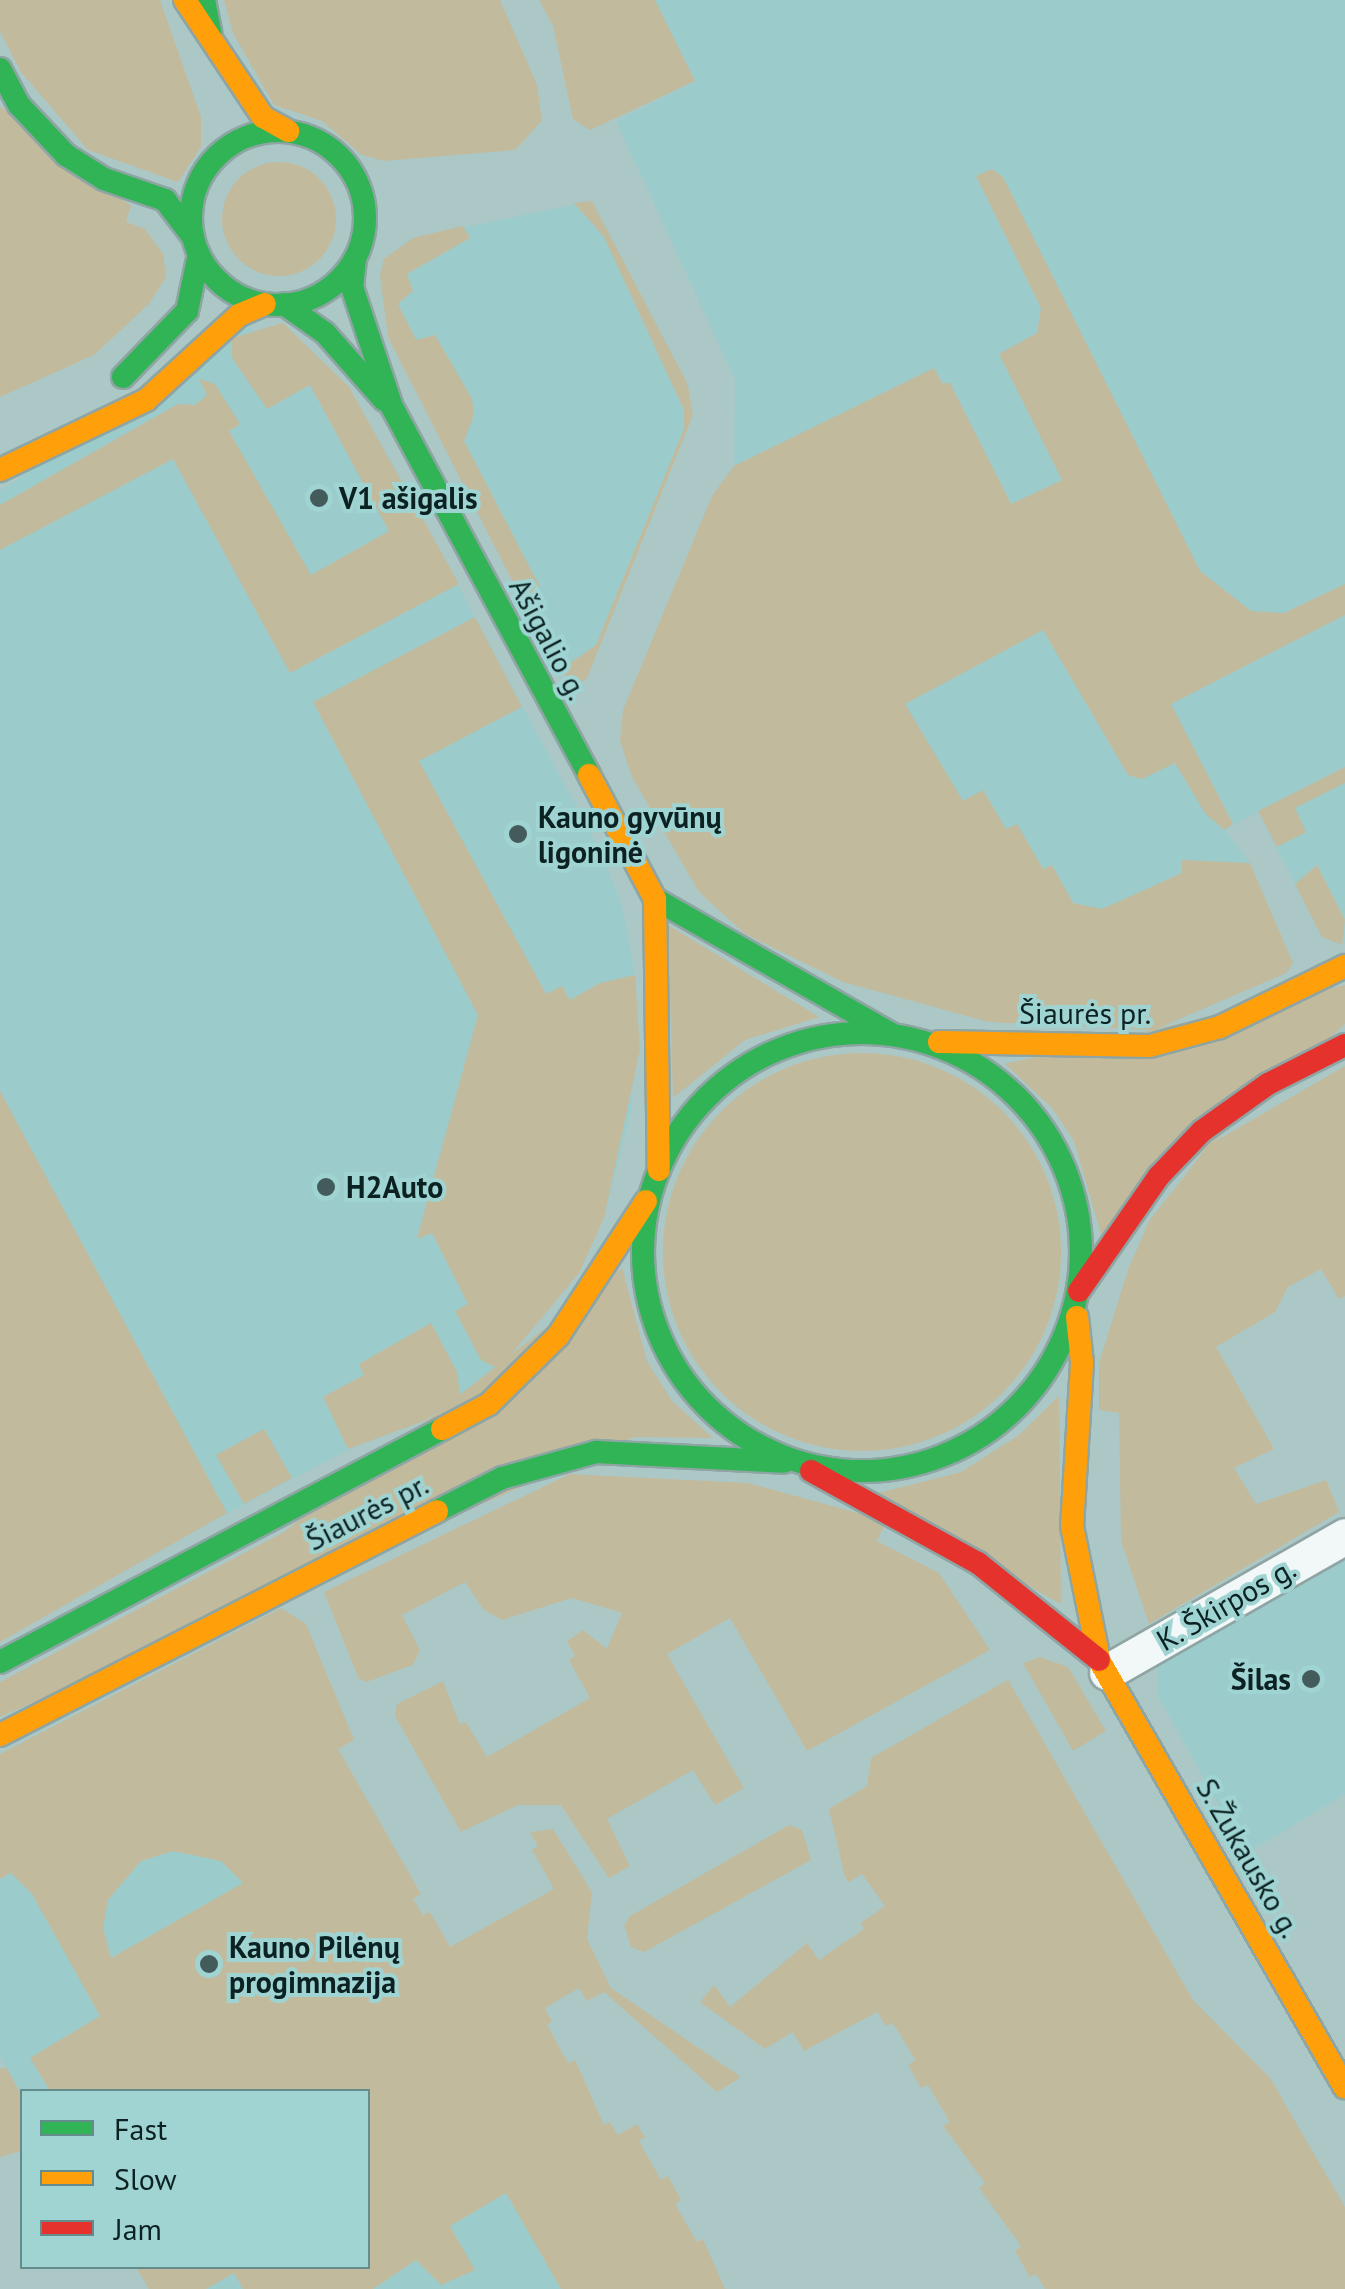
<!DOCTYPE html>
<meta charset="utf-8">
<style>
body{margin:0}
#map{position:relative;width:1345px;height:2289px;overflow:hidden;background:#abc8c7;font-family:"PT Sans",sans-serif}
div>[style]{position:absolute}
.built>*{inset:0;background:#9ccbcb}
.green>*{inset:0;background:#c2ba9d}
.round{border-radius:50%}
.roads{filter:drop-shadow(2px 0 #8ea5a4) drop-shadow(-2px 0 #8ea5a4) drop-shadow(0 2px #8ea5a4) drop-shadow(0 -2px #8ea5a4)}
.street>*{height:35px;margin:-17.5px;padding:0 17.5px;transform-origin:17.5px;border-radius:17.5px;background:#f2f7f7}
.fast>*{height:22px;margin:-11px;padding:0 11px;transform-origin:11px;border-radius:11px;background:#30b455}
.fast>.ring{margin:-11px;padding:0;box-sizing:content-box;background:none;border:22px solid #30b455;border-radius:50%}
.slow>*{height:22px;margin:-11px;padding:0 11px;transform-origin:11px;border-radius:11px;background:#ff9f0a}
.jam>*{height:22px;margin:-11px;padding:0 11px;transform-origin:11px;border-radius:11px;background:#e5322d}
.dots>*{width:28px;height:28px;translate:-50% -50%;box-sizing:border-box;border:5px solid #9fd4d3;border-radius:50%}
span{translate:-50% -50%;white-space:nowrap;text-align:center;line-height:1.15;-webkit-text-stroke:8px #9fd4d3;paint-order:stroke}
.poi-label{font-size:30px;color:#0c2121;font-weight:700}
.left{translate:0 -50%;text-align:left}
.right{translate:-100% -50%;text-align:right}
.street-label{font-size:30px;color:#0c2121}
.legend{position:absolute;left:20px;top:2089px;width:350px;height:180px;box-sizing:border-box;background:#9fd4d3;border:2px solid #648c8c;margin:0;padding:12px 18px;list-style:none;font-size:30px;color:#0c2121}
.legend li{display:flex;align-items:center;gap:20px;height:50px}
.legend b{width:50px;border:2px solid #648c8c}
</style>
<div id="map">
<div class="built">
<div style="clip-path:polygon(655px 0,1345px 0,1345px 943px,1322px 937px,1258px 812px,1225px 830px,1250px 863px,1293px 963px,1154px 1030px,868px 693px,1012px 505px,950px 384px,943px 384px,934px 369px,734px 466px,735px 380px,616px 121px,695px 81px)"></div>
<div style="clip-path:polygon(592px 201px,688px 385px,693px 415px,587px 678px,575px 687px,525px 606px,381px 295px,380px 276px,384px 259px,413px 238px)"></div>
<div style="clip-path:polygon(248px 326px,387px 452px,601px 853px,622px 905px,635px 975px,631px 1111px,604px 1218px,499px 1369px,424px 1421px,355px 1446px,204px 1526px,0 1249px,0 491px)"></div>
<div style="clip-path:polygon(1345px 1549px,1345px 1794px,1246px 1854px,1158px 1696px,1157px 1663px)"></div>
<div style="clip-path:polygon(263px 1697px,594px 2289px,149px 2289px,136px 2267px,368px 2266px,368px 2092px,22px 2096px,0 2057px,0 1835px)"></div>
</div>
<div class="green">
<div style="clip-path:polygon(0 0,160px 0,201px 117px,201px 147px,178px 182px,88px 150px,21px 72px,0 32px)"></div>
<div style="clip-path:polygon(224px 0,500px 0,537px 85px,542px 121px,515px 150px,384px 161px,362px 155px,322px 121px,274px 105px,233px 33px)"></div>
<div style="clip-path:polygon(539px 0,655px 0,695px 81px,590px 130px,573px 119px,553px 26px)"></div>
<div style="clip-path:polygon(0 106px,131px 206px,126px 222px,145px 229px,163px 254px,166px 277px,149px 304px,94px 355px,0 397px)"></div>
<div class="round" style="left:222px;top:162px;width:114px;height:114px"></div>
<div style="clip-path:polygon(992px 169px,1003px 177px,1200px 571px,1251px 611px,1284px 613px,1345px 584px,1345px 615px,1171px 704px,1233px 824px,1224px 830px,1205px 813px,1175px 763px,1142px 779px,1128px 775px,1043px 630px,905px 704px,963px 801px,983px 790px,1006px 829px,1017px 824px,1043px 869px,1052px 865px,1073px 903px,1102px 909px,1182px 873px,1182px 860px,1250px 863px,1293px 963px,1286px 973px,1154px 1030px,989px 1022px,843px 982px,745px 934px,699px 892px,631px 775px,620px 740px,623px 710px,712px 496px,734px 466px,934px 368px,942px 383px,950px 383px,1011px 504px,1062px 480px,999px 354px,1037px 333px,1041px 308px,976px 176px)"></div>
<div style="clip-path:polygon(592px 201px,688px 385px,693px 415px,587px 678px,575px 687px,560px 670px,596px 645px,684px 429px,684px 410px,604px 237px,574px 203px)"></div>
<div style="clip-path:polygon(463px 226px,470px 238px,407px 274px,413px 291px,398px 304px,416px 340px,435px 335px,472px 399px,474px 415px,464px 441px,540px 587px,525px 606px,388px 337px,380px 276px,384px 259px,413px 238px)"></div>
<div style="clip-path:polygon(283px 323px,349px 387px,459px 584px,290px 673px,173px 459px,0 550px,0 505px,178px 404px,195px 405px,207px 395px,199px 379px,215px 384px,240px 424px,229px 431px,311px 575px,389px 531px,310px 385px,267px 409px,232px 358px,232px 338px)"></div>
<div style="clip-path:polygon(475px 617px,522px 707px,419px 761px,546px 994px,562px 986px,570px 1000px,600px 983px,635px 975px,640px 1050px,604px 1218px,579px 1273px,499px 1369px,481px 1360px,455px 1311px,468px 1304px,432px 1233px,417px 1239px,478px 1015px,313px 702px)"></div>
<div style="clip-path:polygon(1345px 767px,1345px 783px,1295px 808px,1306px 832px,1277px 847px,1258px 811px)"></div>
<div style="clip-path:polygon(1317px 865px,1345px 920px,1342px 945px,1322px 937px,1295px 884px)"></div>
<div style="clip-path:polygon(668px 925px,819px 1017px,745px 1040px,673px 1098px)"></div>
<div style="clip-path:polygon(1345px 985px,1345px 1024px,1103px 1241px,1074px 1141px,1052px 1108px,1005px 1064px)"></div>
<div class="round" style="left:663px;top:1053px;width:398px;height:398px"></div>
<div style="clip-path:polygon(1345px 1066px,1345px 1296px,1339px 1299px,1321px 1269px,1288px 1287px,1275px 1312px,1216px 1347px,1274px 1449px,1234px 1468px,1256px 1504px,1326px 1480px,1339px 1512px,1149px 1624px,1121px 1541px,1119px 1413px,1099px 1410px,1099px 1363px,1128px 1270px,1149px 1221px,1209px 1145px)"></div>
<div style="clip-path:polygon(0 1091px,227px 1513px,0 1642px)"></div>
<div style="clip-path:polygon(622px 1268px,647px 1361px,672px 1401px,713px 1438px,634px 1437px,0 1717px,0 1682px,284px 1532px)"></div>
<div style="clip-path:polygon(431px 1323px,457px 1372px,460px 1396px,424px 1421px,348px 1449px,323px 1397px,364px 1375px,359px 1364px)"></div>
<div style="clip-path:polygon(1059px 1396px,1061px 1604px,867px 1496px,961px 1472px,1019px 1435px)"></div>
<div style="clip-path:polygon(264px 1429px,292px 1478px,244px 1504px,216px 1455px)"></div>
<div style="clip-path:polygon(570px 1474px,748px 1483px,861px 1514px,884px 1526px,877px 1541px,939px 1573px,990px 1650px,807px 1751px,730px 1618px,667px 1654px,744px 1788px,715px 1805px,693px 1770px,607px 1819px,630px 1866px,609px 1878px,561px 1805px,518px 1805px,461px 1832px,395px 1716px,397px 1704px,443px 1681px,460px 1724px,466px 1722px,487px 1757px,590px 1698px,569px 1660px,575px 1656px,567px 1641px,583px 1630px,607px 1649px,622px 1613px,572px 1598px,502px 1620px,484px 1610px,465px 1582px,402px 1615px,420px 1650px,413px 1665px,366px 1682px,359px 1679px,324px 1592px)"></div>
<div style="clip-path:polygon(evenodd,281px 1608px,306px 1624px,354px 1740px,338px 1749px,421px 1894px,413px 1899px,423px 1915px,430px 1912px,450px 1947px,554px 1889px,532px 1850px,538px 1846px,530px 1832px,553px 1829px,592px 1892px,587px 1939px,611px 1988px,741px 2077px,717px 2092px,604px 1992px,587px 2001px,579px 1988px,545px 2008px,552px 2022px,547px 2025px,568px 2063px,575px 2060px,604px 2125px,610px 2122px,618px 2135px,637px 2124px,645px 2137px,639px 2141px,661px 2180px,668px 2176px,681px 2200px,675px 2204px,697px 2242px,703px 2239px,725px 2289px,561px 2289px,506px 2193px,450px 2226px,475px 2270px,441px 2285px,416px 2260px,373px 2289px,243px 2289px,234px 2273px,206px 2289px,149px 2289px,136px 2267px,368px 2266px,368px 2092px,50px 2091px,30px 2058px,100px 2016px,32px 1894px,11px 1873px,0 1879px,0 1754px,281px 1608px,173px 1851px,221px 1861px,243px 1883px,111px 1958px,103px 1928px,108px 1900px,141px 1861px,173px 1851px)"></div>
<div style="clip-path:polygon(1040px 1657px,1068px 1667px,1106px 1731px,1073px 1751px,1023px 1663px)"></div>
<div style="clip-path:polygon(1008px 1680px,1193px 2000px,1270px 2078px,1345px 2207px,1345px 2289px,1045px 2289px,1036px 2274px,1030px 2277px,1015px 2251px,1021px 2246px,979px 2188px,985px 2183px,943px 2126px,950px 2122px,928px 2085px,921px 2088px,908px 2065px,915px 2060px,893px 2023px,886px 2026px,877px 2012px,804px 2051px,793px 2032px,765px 2049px,700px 2002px,714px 1985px,730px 2007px,807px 1943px,819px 1960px,864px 1929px,861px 1923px,885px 1906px,862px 1874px,849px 1882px,845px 1877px,829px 1809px,867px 1786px,871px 1758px)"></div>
<div style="clip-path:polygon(789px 1825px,802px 1830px,811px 1860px,644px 1952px,631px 1947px,624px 1925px,630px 1916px)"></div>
<div style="clip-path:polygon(6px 2067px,22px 2096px,22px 2151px,0 2157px,0 2069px)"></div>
</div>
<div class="roads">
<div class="street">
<div style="left:1107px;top:1672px;width:274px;rotate:-29.7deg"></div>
</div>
<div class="fast">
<div style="left:204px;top:0;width:33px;rotate:79deg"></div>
<div style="left:0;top:69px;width:41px;rotate:62.2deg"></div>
<div style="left:19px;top:105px;width:69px;rotate:46.8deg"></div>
<div style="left:66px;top:155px;width:45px;rotate:32.3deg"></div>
<div style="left:104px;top:179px;width:65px;rotate:19deg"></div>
<div style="left:165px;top:200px;width:46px;rotate:52.9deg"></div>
<div class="ring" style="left:191px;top:131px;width:152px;height:152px"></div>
<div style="left:355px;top:259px;width:28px;rotate:96deg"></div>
<div style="left:352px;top:287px;width:126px;rotate:71.6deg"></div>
<div style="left:392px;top:407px;width:417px;rotate:61.8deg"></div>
<div style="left:284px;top:304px;width:50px;rotate:35.3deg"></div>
<div style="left:325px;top:333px;width:89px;rotate:48.6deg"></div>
<div style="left:123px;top:377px;width:92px;rotate:-45.9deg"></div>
<div style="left:187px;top:311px;width:58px;rotate:-78.1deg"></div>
<div style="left:655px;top:899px;width:271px;rotate:29.7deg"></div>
<div class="ring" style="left:643px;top:1033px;width:416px;height:416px"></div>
<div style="left:437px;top:1511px;width:73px;rotate:-26.9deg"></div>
<div style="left:502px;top:1478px;width:98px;rotate:-15.5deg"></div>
<div style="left:596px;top:1452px;width:188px;rotate:3deg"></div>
<div style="left:0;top:1662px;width:500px;rotate:-27.8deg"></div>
</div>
<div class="slow">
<div style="left:185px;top:0;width:141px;rotate:56.3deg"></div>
<div style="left:263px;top:117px;width:29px;rotate:29deg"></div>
<div style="left:0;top:470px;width:162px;rotate:-25.6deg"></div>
<div style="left:146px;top:400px;width:126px;rotate:-42.4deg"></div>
<div style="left:239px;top:315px;width:28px;rotate:-23deg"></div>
<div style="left:589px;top:775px;width:140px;rotate:62deg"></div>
<div style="left:655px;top:899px;width:271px;rotate:89.2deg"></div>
<div style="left:939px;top:1042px;width:211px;rotate:1.1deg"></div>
<div style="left:1150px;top:1046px;width:73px;rotate:-15.2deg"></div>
<div style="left:1220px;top:1027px;width:139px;rotate:-26deg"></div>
<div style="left:1077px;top:1317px;width:46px;rotate:83.8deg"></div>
<div style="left:1082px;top:1363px;width:163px;rotate:93.5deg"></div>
<div style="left:1072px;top:1526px;width:137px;rotate:78.6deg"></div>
<div style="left:1099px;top:1660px;width:493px;rotate:60.1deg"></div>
<div style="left:442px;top:1429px;width:53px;rotate:-28deg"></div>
<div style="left:489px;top:1404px;width:97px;rotate:-44.6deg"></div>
<div style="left:558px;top:1336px;width:161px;rotate:-56.9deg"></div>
<div style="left:0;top:1735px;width:491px;rotate:-27.1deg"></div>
</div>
<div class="jam">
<div style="left:1079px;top:1291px;width:140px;rotate:-55.2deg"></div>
<div style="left:1159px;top:1176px;width:62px;rotate:-46.3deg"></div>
<div style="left:1202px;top:1131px;width:81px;rotate:-35.5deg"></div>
<div style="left:1268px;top:1084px;width:86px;rotate:-26.9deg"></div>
<div style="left:811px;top:1471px;width:191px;rotate:28.9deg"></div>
<div style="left:978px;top:1563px;width:155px;rotate:38.7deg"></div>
</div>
</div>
<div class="dots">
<div style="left:319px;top:498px;background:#445b5b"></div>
<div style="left:518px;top:834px;background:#445b5b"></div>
<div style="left:326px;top:1187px;background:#445b5b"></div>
<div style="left:1311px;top:1679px;background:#445b5b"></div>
<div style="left:209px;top:1964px;background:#445b5b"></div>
</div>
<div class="poi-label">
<span class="left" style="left:339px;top:498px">V1 ašigalis</span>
<span class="left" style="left:538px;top:834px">Kauno gyvūnų<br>ligoninė</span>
<span class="left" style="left:346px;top:1187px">H2Auto</span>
<span class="right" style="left:1291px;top:1679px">Šilas</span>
<span class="left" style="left:229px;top:1964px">Kauno Pilėnų<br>progimnazija</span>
</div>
<div class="street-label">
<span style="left:549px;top:639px;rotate:62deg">Ašigalio g.</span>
<span style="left:1085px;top:1013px">Šiaurės pr.</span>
<span style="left:367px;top:1512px;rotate:-27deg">Šiaurės pr.</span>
<span style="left:1226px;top:1604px;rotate:-30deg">K. Škirpos g.</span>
<span style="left:1249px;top:1858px;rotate:60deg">S. Žukausko g.</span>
</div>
<ul class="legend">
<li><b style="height:12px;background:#30b455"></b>Fast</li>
<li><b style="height:12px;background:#ff9f0a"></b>Slow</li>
<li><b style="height:12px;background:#e5322d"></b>Jam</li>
</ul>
</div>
